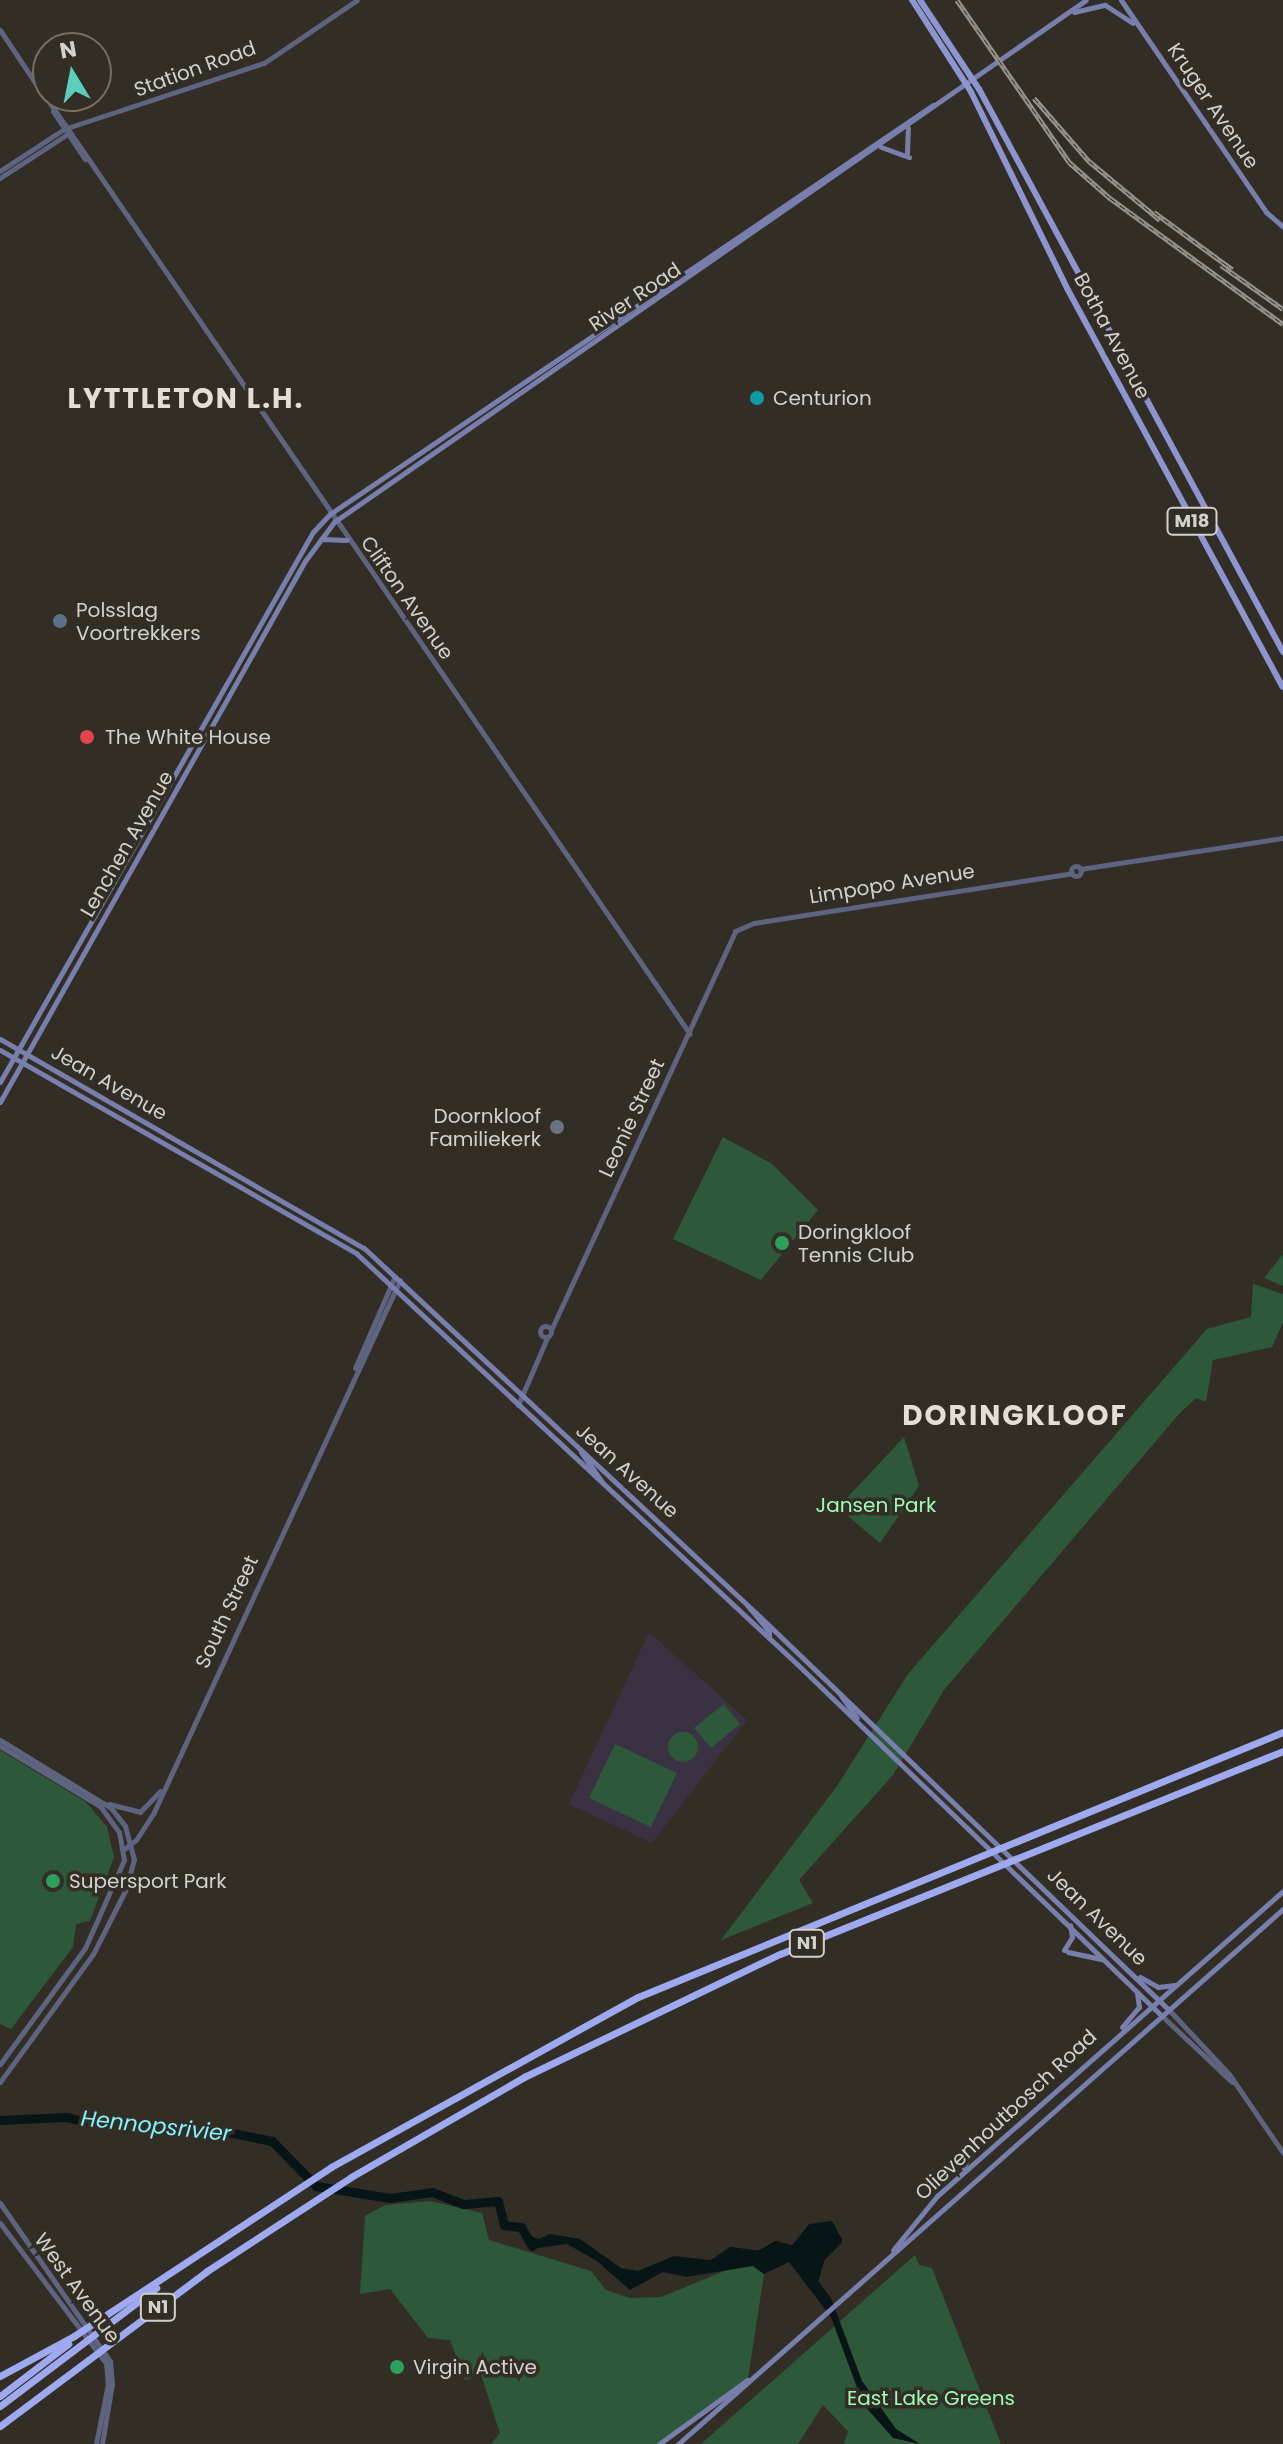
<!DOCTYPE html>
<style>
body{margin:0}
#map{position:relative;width:1283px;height:2444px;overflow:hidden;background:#322e26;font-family:Poppins,sans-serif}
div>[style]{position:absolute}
.education>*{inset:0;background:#3a3242}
.green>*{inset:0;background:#2d593a}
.round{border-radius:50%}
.water>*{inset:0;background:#071516}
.river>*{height:9px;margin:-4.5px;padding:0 4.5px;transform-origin:4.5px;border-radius:4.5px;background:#071516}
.tertiary>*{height:5px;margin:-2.5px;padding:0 2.5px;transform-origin:2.5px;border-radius:2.5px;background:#5e637f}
.tertiary>.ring{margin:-2.5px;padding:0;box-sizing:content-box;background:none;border:5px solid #5e637f;border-radius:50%}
.secondary>*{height:5px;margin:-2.5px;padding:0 2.5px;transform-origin:2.5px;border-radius:2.5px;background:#797fad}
.primary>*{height:6px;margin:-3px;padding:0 3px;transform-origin:3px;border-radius:3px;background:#8d95d0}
.motorway>*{height:7px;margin:-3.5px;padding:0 3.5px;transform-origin:3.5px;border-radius:3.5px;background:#9fa9f0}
.rail>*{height:5px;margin-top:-2.5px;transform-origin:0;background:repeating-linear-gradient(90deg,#322e26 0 6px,#96938d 0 12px);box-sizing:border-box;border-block:2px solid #96938d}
.dots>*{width:22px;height:22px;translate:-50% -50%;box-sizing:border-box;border:4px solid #322e26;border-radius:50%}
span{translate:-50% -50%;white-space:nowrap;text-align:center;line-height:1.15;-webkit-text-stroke:7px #322e26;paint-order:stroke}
.shield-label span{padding:2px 6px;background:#322e26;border:2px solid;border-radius:6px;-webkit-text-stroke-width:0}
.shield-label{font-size:18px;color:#d4d1cc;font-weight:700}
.street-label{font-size:20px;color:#d4d1cc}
.poi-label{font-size:20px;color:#d4d1cc}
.left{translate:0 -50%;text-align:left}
.right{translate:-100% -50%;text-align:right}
.park-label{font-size:20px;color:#9dfcb6}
.water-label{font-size:22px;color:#81f4fe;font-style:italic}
.district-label{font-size:28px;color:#e4ded5;font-weight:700;letter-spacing:2px}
.north{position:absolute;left:32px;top:32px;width:80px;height:80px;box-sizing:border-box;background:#322e26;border:2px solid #736f68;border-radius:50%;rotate:350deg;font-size:22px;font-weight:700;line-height:32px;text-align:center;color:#d4d1cc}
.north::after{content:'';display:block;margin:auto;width:28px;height:36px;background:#5bcebc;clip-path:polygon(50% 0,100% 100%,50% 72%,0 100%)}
</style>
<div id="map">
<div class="education">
<div style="clip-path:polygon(649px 1632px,747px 1720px,652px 1843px,569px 1804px)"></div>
</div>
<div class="green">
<div style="clip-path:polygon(723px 1137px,772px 1164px,818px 1210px,761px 1280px,673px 1239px)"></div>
<div style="clip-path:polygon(1283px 1254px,1283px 1286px,1264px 1278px)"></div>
<div style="clip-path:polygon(1253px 1284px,1283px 1294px,1283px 1322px,1272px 1347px,1213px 1360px,1206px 1402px,1196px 1398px,1179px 1414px,944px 1690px,893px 1775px,799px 1880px,813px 1903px,721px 1940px,837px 1786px,908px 1674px,1207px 1329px,1251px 1317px)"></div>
<div style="clip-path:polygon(904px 1437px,919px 1486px,880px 1543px,849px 1517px,845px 1500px)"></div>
<div style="clip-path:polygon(724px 1704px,740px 1724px,711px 1748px,694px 1728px)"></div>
<div class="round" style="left:668px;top:1732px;width:30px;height:30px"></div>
<div style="clip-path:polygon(615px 1744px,677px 1773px,651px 1827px,589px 1798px)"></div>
<div style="clip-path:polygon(0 1750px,86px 1802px,107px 1827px,114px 1857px,90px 1921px,76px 1924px,73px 1947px,11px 2029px,0 2024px)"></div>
<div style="clip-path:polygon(430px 2201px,482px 2213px,489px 2240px,591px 2271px,606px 2290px,630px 2298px,661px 2297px,732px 2268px,753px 2266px,764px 2274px,748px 2379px,661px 2444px,491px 2444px,500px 2433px,481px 2375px,465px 2380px,450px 2340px,428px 2338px,390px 2289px,360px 2294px,365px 2216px,385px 2205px)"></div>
<div style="clip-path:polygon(915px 2255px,919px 2265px,932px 2268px,1001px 2444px,844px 2444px,848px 2431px,823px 2405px,798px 2444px,701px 2444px)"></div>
</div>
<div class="water">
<div style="clip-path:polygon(829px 2225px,837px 2240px,812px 2273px,831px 2298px,862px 2381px,896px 2429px,920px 2444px,893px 2438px,863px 2404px,831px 2317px,789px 2262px,764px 2274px,753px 2266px,686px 2277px,663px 2272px,630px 2290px,597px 2261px,567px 2244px,530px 2249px,524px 2241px,529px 2235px,539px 2239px,550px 2234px,580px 2239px,621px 2268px,638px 2271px,674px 2256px,710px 2260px,731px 2251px,758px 2255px,776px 2245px,793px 2250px,811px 2228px)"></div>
</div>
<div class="river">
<div style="left:0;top:2120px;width:66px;rotate:-2.6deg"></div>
<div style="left:66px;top:2117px;width:32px;rotate:13deg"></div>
<div style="left:97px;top:2124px;width:120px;rotate:2.9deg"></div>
<div style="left:217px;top:2130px;width:56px;rotate:11.3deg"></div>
<div style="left:272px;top:2141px;width:63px;rotate:45.6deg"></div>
<div style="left:316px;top:2186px;width:75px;rotate:9.2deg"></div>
<div style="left:390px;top:2198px;width:42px;rotate:-8.1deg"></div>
<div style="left:432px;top:2192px;width:34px;rotate:21deg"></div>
<div style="left:464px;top:2204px;width:34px;rotate:-5deg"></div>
<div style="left:498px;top:2201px;width:25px;rotate:76deg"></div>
<div style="left:504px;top:2225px;width:17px;rotate:7deg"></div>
<div style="left:521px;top:2227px;width:22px;rotate:60deg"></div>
<div style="left:719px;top:2259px;width:14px;rotate:-34deg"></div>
<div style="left:731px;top:2251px;width:27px;rotate:8deg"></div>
<div style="left:758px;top:2255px;width:21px;rotate:-29deg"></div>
<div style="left:776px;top:2245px;width:18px;rotate:16deg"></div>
<div style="left:793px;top:2250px;width:28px;rotate:-51deg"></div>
<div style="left:811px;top:2228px;width:18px;rotate:-9deg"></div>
<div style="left:829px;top:2225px;width:17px;rotate:62deg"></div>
<div style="left:837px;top:2240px;width:24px;rotate:135deg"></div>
<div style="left:820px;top:2257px;width:22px;rotate:106deg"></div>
</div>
<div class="tertiary">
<div style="left:0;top:30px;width:83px;rotate:56.3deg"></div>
<div style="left:45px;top:96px;width:1138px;rotate:55.49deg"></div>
<div style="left:53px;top:111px;width:58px;rotate:56.3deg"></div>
<div style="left:64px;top:129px;width:211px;rotate:-18.3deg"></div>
<div style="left:264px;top:63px;width:112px;rotate:-34.1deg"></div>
<div style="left:0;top:171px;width:77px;rotate:-33.3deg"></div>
<div style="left:0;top:178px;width:82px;rotate:-33.1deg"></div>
<div class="ring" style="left:1071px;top:866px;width:5px;height:5px"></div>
<div style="left:1080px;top:869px;width:205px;rotate:-8.7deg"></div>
<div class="ring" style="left:540.5px;top:1326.5px;width:6px;height:6px"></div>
<div style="left:551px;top:1330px;width:439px;rotate:-65.2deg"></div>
<div style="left:735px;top:931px;width:21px;rotate:-23deg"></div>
<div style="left:754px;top:923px;width:322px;rotate:-8.9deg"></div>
<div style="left:355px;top:1368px;width:100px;rotate:-66.5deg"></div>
<div style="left:518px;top:1405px;width:73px;rotate:-66.6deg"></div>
<div style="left:0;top:1740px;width:130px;rotate:31.5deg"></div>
<div style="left:111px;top:1808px;width:23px;rotate:52deg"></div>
<div style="left:125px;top:1826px;width:34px;rotate:75deg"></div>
<div style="left:134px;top:1859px;width:31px;rotate:105deg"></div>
<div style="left:126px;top:1889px;width:73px;rotate:116.9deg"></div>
<div style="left:93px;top:1954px;width:158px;rotate:126deg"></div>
<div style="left:0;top:1746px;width:117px;rotate:31deg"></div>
<div style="left:100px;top:1806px;width:32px;rotate:54deg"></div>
<div style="left:119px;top:1832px;width:28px;rotate:80deg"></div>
<div style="left:124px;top:1860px;width:96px;rotate:113.9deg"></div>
<div style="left:85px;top:1948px;width:144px;rotate:126.2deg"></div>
<div style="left:109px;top:1804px;width:32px;rotate:14deg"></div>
<div style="left:140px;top:1812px;width:29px;rotate:-46deg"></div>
<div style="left:123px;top:1850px;width:16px;rotate:-38deg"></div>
<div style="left:136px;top:1840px;width:33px;rotate:-57deg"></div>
<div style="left:154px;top:1812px;width:586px;rotate:-65.18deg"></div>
<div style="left:1169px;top:2010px;width:88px;rotate:46.8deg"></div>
<div style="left:1229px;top:2074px;width:96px;rotate:55.6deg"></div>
<div style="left:1162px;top:2016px;width:96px;rotate:43.3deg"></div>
<div style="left:0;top:2203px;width:193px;rotate:55.2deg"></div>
<div style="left:110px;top:2361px;width:23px;rotate:85deg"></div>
<div style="left:112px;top:2384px;width:61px;rotate:99.5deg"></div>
<div style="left:0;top:2223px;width:176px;rotate:52.9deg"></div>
<div style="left:106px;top:2363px;width:21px;rotate:85deg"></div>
<div style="left:108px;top:2384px;width:61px;rotate:101.3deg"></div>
</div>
<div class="secondary">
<div style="left:1121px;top:0;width:257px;rotate:55.6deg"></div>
<div style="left:1266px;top:212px;width:23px;rotate:41deg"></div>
<div style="left:1074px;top:12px;width:32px;rotate:-13deg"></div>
<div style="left:1105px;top:5px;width:33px;rotate:33deg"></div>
<div style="left:881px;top:147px;width:30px;rotate:20deg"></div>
<div style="left:907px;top:153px;width:25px;rotate:-88deg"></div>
<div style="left:321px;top:539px;width:26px;rotate:2deg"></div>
<div style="left:0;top:1039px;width:420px;rotate:29.9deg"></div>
<div style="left:364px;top:1248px;width:536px;rotate:42.96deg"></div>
<div style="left:756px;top:1613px;width:573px;rotate:43.87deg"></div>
<div style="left:0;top:1050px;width:411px;rotate:29.7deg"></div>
<div style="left:357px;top:1254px;width:601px;rotate:42.98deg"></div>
<div style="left:797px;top:1664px;width:507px;rotate:43.96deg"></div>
<div style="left:0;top:1082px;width:633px;rotate:-60.36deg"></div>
<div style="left:313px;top:532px;width:25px;rotate:-47deg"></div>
<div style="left:330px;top:514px;width:729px;rotate:-34.15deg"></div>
<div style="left:0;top:1102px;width:621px;rotate:-60.59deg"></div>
<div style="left:305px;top:561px;width:49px;rotate:-53.4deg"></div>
<div style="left:334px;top:522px;width:915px;rotate:-34.77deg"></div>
<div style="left:581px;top:1452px;width:37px;rotate:55deg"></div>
<div style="left:747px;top:1605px;width:34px;rotate:50deg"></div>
<div style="left:769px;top:1631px;width:7px;rotate:90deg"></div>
<div style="left:840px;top:1694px;width:29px;rotate:55deg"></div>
<div style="left:1064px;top:1950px;width:15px;rotate:-58deg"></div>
<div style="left:1072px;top:1937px;width:12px;rotate:-99deg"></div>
<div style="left:1068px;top:1952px;width:35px;rotate:12deg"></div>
<div style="left:1140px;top:1977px;width:21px;rotate:29deg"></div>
<div style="left:1158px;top:1987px;width:17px;rotate:-7deg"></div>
<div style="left:1122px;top:2027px;width:26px;rotate:-50deg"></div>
<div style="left:1139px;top:2007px;width:15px;rotate:-98deg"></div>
<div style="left:964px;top:2168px;width:26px;rotate:-72deg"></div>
<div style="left:893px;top:2250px;width:70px;rotate:-50.8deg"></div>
<div style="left:937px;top:2196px;width:461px;rotate:-41.4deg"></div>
<div style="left:659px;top:2444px;width:109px;rotate:-36deg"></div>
<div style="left:678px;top:2444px;width:808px;rotate:-41.49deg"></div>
</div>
<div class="primary">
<div style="left:912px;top:0;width:109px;rotate:57.3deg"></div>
<div style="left:971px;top:92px;width:220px;rotate:63.9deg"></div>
<div style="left:1068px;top:290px;width:451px;rotate:61.6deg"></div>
<div style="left:920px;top:0;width:107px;rotate:56.5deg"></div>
<div style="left:979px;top:89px;width:640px;rotate:61.63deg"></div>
</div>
<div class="motorway">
<div style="left:0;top:2376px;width:84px;rotate:-28.4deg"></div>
<div style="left:74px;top:2336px;width:308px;rotate:-33.3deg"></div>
<div style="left:331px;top:2167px;width:351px;rotate:-29deg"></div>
<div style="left:638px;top:1997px;width:697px;rotate:-22.34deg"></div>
<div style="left:0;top:2396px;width:86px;rotate:-37.4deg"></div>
<div style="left:0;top:2406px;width:196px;rotate:-37.1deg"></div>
<div style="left:0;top:2426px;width:259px;rotate:-36.8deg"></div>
<div style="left:207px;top:2271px;width:172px;rotate:-33.1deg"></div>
<div style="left:351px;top:2177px;width:200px;rotate:-30deg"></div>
<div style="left:524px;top:2077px;width:284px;rotate:-25.7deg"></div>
<div style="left:780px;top:1954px;width:542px;rotate:-21.98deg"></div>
</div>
<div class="rail">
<div style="left:957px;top:0;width:197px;rotate:55.3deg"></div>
<div style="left:1069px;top:162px;width:55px;rotate:41.3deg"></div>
<div style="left:1110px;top:198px;width:214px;rotate:36.1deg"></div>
<div style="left:1034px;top:98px;width:84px;rotate:48.9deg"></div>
<div style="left:1089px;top:161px;width:92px;rotate:39.7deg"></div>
<div style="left:1154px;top:212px;width:97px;rotate:36.2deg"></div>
<div style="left:1221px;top:265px;width:76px;rotate:35.4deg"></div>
</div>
<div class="dots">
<div style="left:757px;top:398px;background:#0f9aa8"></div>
<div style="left:60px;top:621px;background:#5c6f8a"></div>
<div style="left:87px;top:737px;background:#e0444e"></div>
<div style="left:557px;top:1127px;background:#6b7280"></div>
<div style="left:782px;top:1243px;background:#2e9e5b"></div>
<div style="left:53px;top:1881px;background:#2e9e5b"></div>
<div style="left:397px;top:2367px;background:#2e9e5b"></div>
</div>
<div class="shield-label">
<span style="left:1192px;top:521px">M18</span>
<span style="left:807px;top:1943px">N1</span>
<span style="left:158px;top:2307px">N1</span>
</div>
<div class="street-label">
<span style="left:195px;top:69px;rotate:-20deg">Station Road</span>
<span style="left:1213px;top:106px;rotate:56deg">Kruger Avenue</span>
<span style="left:635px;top:297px;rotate:-34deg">River Road</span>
<span style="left:1112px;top:336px;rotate:62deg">Botha Avenue</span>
<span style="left:407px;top:598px;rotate:55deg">Clifton Avenue</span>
<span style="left:127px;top:844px;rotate:-60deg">Lenchen Avenue</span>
<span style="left:892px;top:884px;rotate:-9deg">Limpopo Avenue</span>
<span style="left:109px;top:1083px;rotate:30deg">Jean Avenue</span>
<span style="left:632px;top:1118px;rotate:-65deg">Leonie Street</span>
<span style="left:627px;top:1471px;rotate:42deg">Jean Avenue</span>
<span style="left:227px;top:1612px;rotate:-65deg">South Street</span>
<span style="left:1097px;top:1917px;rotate:44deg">Jean Avenue</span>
<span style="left:1006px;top:2115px;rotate:-43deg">Olievenhoutbosch Road</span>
<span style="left:77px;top:2288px;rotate:54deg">West Avenue</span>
</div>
<div class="poi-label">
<span class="left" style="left:773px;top:398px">Centurion</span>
<span class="left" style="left:76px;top:622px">Polsslag<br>Voortrekkers</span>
<span class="left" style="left:105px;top:737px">The White House</span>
<span class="right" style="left:541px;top:1128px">Doornkloof<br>Familiekerk</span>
<span class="left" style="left:798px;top:1244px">Doringkloof<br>Tennis Club</span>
<span class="left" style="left:69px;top:1881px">Supersport Park</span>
<span class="left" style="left:413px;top:2367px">Virgin Active</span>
</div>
<div class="park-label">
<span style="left:876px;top:1505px">Jansen Park</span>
<span style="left:931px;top:2398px">East Lake Greens</span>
</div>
<div class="water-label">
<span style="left:156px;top:2126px;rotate:6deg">Hennopsrivier</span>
</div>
<div class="district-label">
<span style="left:186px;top:399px">LYTTLETON L.H.</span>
<span style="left:1015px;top:1416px">DORINGKLOOF</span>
</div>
<div class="north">N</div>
</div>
